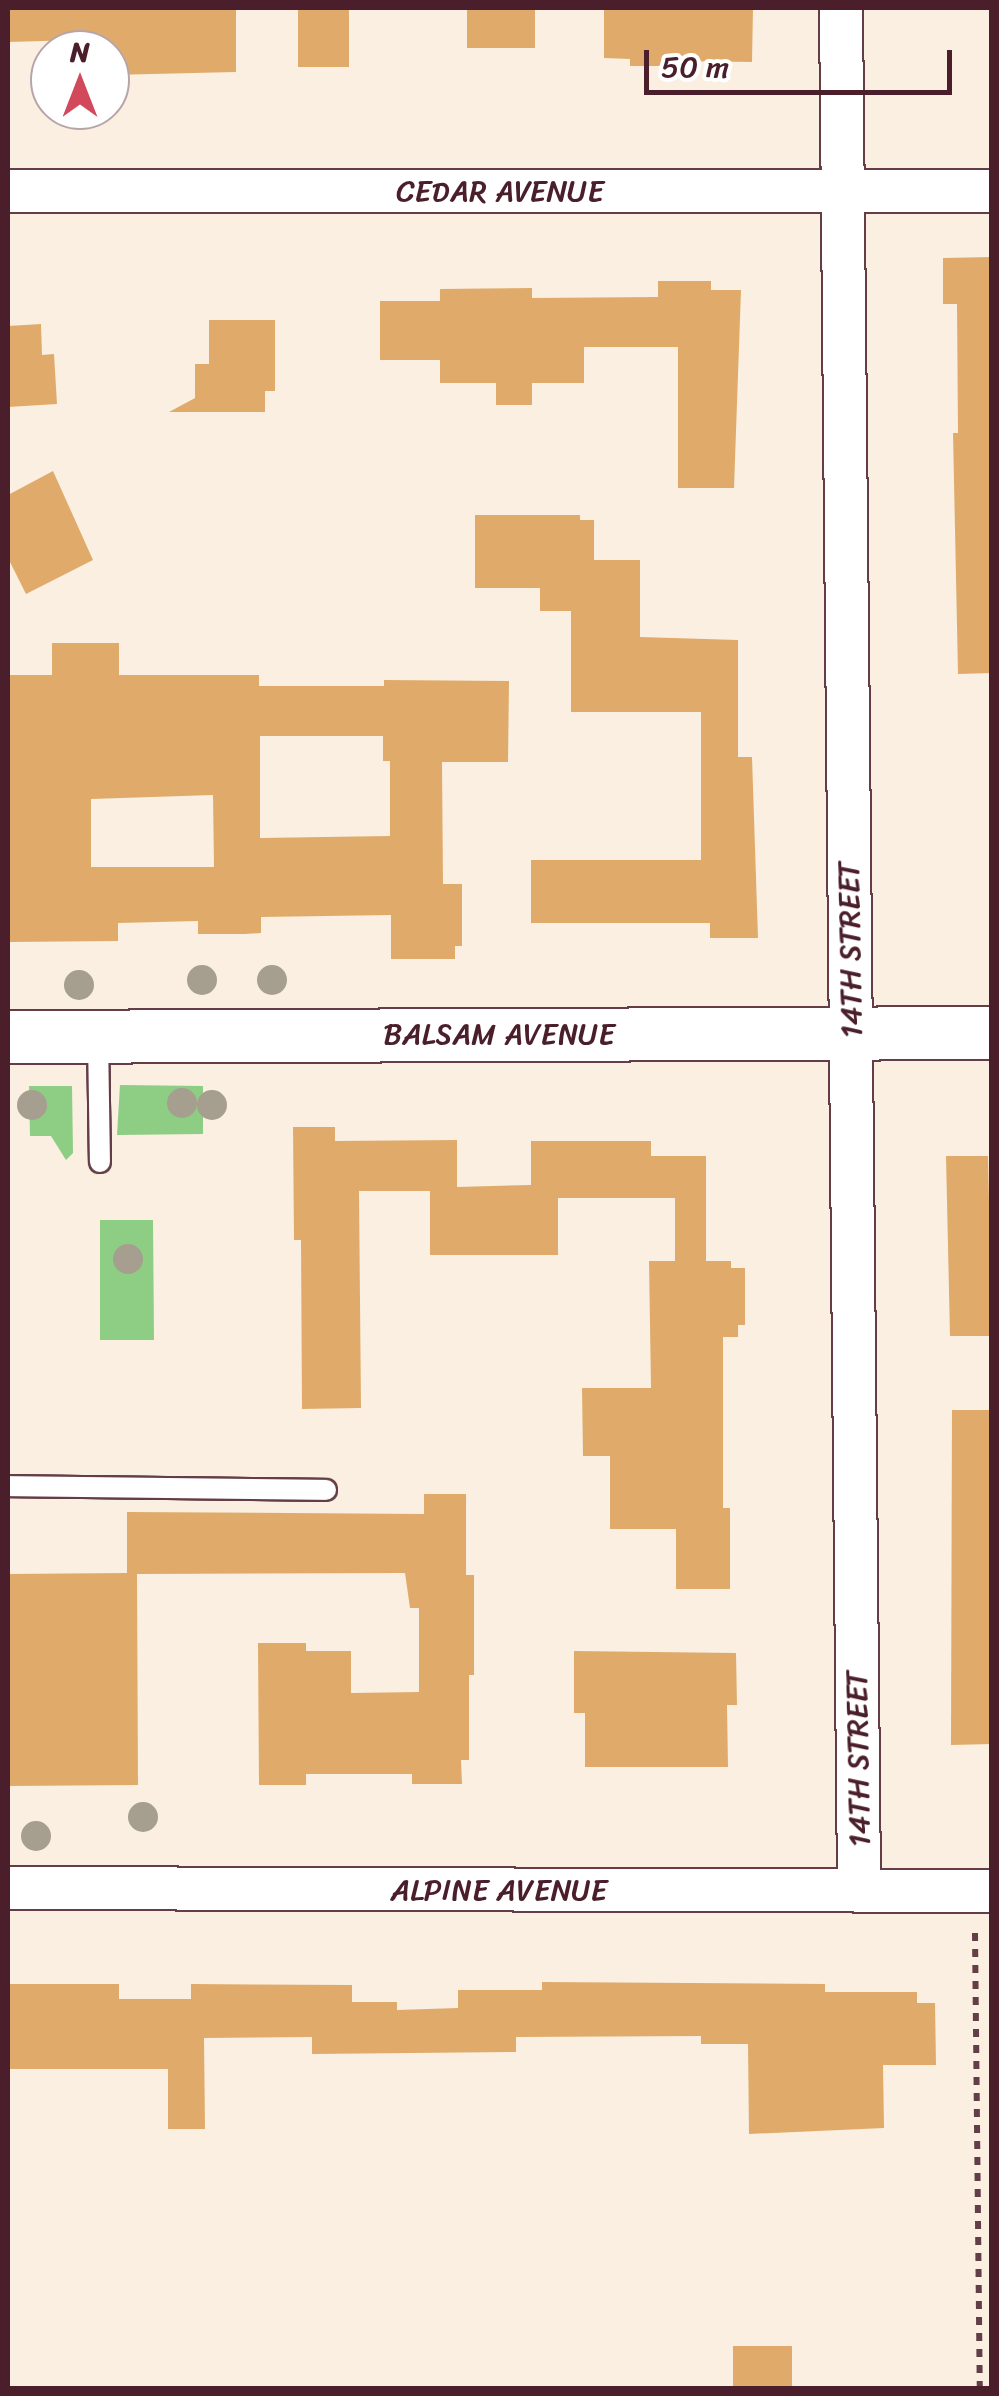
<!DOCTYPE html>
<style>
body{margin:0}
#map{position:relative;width:999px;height:2396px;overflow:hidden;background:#faefe1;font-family:Sriracha,sans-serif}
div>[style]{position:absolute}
.green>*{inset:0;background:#8ecd84}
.building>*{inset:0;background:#e0ab6a}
.path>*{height:6px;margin-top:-3px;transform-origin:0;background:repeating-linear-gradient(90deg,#643e46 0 8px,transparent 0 16px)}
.roads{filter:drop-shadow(2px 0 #643e46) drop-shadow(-2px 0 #643e46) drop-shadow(0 2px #643e46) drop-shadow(0 -2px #643e46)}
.service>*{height:20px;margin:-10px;padding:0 10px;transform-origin:10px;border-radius:10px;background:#fff}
.minor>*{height:42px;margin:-21px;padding:0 21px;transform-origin:21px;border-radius:21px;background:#fff}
.tertiary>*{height:52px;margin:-26px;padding:0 26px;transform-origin:26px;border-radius:26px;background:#fff}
.trees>*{width:30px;height:30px;margin:-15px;border-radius:50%;background:#a69e8e}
span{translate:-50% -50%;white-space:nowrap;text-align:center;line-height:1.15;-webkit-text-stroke:8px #fff;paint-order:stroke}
.street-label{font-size:30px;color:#4a1f2b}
.frame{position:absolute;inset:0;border:10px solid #4a1f2b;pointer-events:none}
.north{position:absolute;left:30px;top:30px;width:100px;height:100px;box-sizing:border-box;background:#fff;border:2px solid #b7a5aa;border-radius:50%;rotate:0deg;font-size:28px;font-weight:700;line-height:40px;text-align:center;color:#4a1f2b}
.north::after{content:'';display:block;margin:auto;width:35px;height:45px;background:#d1495b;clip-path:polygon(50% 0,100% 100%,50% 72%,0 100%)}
.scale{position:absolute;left:644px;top:50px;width:308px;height:45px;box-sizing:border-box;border:5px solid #4a1f2b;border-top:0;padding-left:12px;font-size:30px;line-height:35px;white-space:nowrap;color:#4a1f2b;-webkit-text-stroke:8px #fff;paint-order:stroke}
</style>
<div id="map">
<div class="green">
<div style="clip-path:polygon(120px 1085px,203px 1086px,203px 1134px,117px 1135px)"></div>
<div style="clip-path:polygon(29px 1086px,72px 1086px,73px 1153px,66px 1160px,51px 1136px,30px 1136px)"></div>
<div style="clip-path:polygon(100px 1220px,153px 1220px,154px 1340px,100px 1340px)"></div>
</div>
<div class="building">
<div style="clip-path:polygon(8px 8px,236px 8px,236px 72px,110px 75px,110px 50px,78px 50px,79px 40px,8px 42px)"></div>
<div style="clip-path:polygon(298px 8px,349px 8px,349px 67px,298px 67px)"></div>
<div style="clip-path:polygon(467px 8px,535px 8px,535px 48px,467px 48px)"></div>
<div style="clip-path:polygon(604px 8px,753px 8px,752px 62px,674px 61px,674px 66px,630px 66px,630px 59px,604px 58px)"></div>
<div style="clip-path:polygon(992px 257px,992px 673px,958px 674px,953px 433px,958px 433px,957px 304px,943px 304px,943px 258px)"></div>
<div style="clip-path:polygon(658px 281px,711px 281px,711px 290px,741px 290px,734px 488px,678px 488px,678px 347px,584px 347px,584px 383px,532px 383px,532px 405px,496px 405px,496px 383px,440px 383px,440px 360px,380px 360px,380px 301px,440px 301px,440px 289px,532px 288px,532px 298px,658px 297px)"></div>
<div style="clip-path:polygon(209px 320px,275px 320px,275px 391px,265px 391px,265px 412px,169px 412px,195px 398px,195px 364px,209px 364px)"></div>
<div style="clip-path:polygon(41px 324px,42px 355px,54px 354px,57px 404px,8px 407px,8px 326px)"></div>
<div style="clip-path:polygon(53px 471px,93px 560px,26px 594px,8px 558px,8px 495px)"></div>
<div style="clip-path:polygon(475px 515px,580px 515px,580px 520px,594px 520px,594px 560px,640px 560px,640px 637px,738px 640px,738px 757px,752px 757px,758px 938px,710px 938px,710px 923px,531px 923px,531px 860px,701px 860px,701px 712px,571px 712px,571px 611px,540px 611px,540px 588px,475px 588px)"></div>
<div style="clip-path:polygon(evenodd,52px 643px,119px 643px,119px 675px,259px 675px,259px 686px,384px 686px,384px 680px,509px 681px,508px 762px,442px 762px,443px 884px,462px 884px,462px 946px,455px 946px,455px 959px,391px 959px,391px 915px,261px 917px,261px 933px,245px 934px,198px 934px,198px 921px,118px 923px,118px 941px,8px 942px,8px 675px,52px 675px,52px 643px,260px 736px,383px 736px,383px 761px,390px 761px,390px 836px,260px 838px,260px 736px,52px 643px,213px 795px,214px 867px,91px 867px,91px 799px,213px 795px)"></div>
<div style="clip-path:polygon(293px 1127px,335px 1127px,335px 1141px,457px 1140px,457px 1187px,531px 1185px,531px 1141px,651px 1141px,651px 1156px,706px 1156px,706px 1261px,731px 1261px,731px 1268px,745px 1268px,745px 1325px,738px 1325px,738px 1337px,723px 1337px,723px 1508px,730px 1508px,730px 1589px,676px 1589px,676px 1529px,610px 1529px,610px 1456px,583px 1456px,582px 1388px,651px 1388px,649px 1261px,675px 1261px,675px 1198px,558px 1198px,558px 1255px,430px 1255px,430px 1191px,359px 1191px,361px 1408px,302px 1409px,301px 1240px,294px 1240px)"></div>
<div style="clip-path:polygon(946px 1156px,988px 1156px,992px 1336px,950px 1336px)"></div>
<div style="clip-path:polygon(952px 1410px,992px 1410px,992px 1744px,951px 1745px)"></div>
<div style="clip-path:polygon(424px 1494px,466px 1494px,466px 1575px,474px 1575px,474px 1675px,469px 1675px,469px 1760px,461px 1760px,462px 1784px,412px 1784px,412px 1774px,306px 1774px,306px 1785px,259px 1785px,258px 1643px,306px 1643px,306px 1651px,351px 1651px,351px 1693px,419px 1692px,419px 1608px,410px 1608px,405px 1573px,137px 1574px,138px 1785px,8px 1786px,8px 1574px,127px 1573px,127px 1512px,424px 1514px)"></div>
<div style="clip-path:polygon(574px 1651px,736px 1653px,737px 1705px,727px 1705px,728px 1767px,585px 1767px,585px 1713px,574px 1713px)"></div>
<div style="clip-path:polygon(542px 1982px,825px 1984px,825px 1992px,917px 1992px,917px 2003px,935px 2003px,936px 2065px,883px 2065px,884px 2128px,749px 2134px,748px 2044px,701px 2044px,701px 2036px,516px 2037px,516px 2052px,312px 2054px,312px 2037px,204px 2038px,205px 2129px,168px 2129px,168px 2069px,8px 2069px,9px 1984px,119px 1984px,119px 1999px,191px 1999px,191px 1984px,352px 1985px,352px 2002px,397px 2002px,397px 2010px,458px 2008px,458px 1990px,542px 1990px)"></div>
<div style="clip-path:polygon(733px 2346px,792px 2346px,792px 2388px,733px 2388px)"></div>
</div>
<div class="path">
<div style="left:975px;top:1933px;width:455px;rotate:89.4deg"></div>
</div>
<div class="roads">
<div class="service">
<div style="left:98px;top:1038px;width:124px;rotate:89.1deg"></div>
<div style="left:8px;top:1486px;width:318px;rotate:0.7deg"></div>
</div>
<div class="minor">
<div style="left:841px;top:8px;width:1883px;rotate:89.45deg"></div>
<div style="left:8px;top:191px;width:984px"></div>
<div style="left:8px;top:1888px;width:984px;rotate:0.17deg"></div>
</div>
<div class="tertiary">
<div style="left:8px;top:1037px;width:984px;rotate:-0.23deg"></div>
</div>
</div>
<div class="trees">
<div style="left:202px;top:980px"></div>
<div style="left:272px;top:980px"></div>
<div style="left:79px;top:985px"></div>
<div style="left:182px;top:1103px"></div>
<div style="left:32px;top:1105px"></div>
<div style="left:212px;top:1105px"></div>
<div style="left:128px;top:1259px"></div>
<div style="left:143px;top:1817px"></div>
<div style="left:36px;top:1836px"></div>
</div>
<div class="street-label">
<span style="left:500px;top:191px">CEDAR AVENUE</span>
<span style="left:850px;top:950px;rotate:-91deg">14TH STREET</span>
<span style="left:499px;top:1034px">BALSAM AVENUE</span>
<span style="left:858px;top:1759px;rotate:-91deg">14TH STREET</span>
<span style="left:499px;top:1890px">ALPINE AVENUE</span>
</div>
<div class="frame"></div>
<div class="north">N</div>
<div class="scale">50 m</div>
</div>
